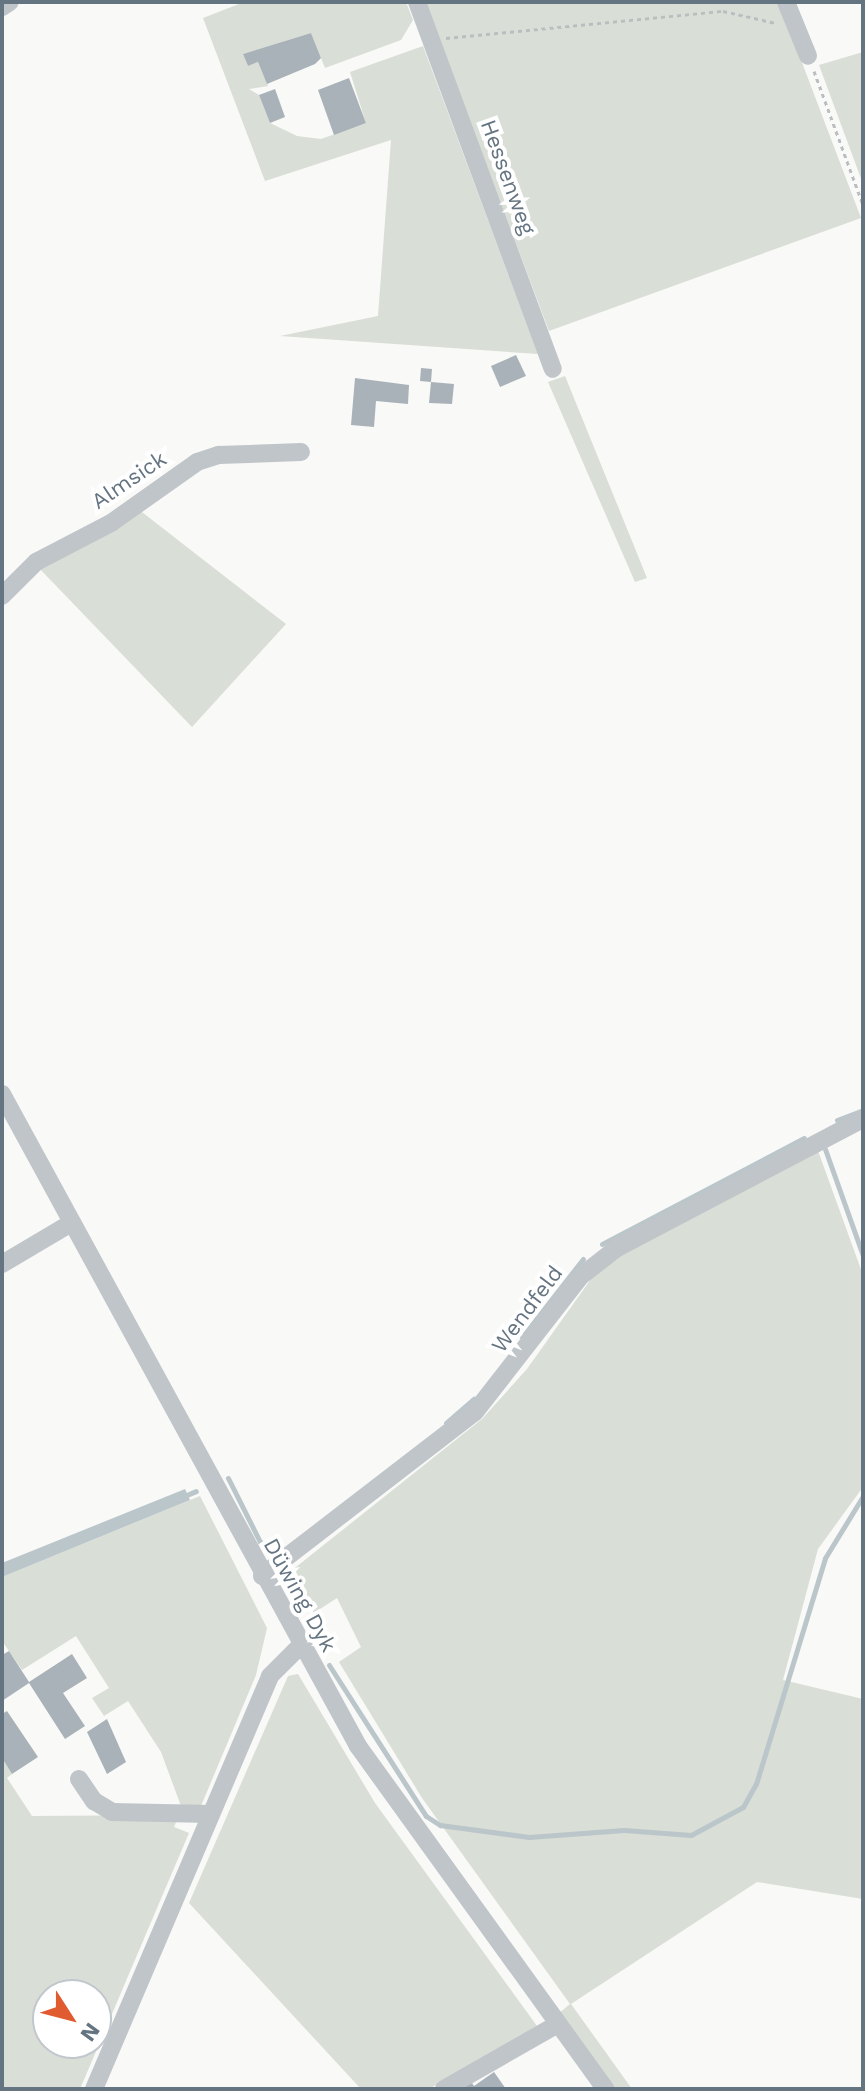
<!DOCTYPE html>
<meta charset="utf-8">
<style>
body{margin:0}
#map{position:relative;width:865px;height:2091px;overflow:hidden;background:#f9f9f7;font-family:"Work Sans",sans-serif}
div>[style]{position:absolute}
.green>*{inset:0;background:#d9ded6}
.water>*{inset:0;background:#bbc6cb}
.stream>*{height:5px;margin:-2.5px;padding:0 2.5px;transform-origin:2.5px;border-radius:2.5px;background:#bbc6cb}
.building>*{inset:0;background:#a9b2b8}
.path>*{height:3px;margin-top:-1.5px;transform-origin:0;background:repeating-linear-gradient(90deg,#bbbec1 0 4px,transparent 0 8px)}
.minor>*{height:18px;margin:-9px;padding:0 9px;transform-origin:9px;border-radius:9px;background:#c0c5c9}
span{translate:-50% -50%;white-space:nowrap;text-align:center;line-height:1.15;-webkit-text-stroke:8px #fff;paint-order:stroke}
.street-label{font-size:22px;color:#657481}
.frame{position:absolute;inset:0;border:4px solid #657481;pointer-events:none}
.north{position:absolute;left:32px;top:1979px;width:80px;height:80px;box-sizing:border-box;background:#fff;border:2px solid #c1c7cd;border-radius:50%;rotate:126deg;font-size:22px;font-weight:700;line-height:32px;text-align:center;color:#657481}
.north::after{content:'';display:block;margin:auto;width:28px;height:36px;background:#e05b30;clip-path:polygon(50% 0,100% 100%,50% 72%,0 100%)}
</style>
<div id="map">
<div class="green">
<div style="clip-path:polygon(244px 2px,406px 2px,413px 20px,401px 40px,325px 68px,311px 33px,243px 54px,248px 66px,258px 62px,268px 86px,249px 89px,259px 95px,270px 123px,297px 136px,321px 139px,366px 123px,350px 72px,423px 46px,538px 354px,280px 336px,378px 316px,391px 140px,265px 181px,203px 18px)"></div>
<div style="clip-path:polygon(425px 2px,779px 2px,861px 218px,549px 331px)"></div>
<div style="clip-path:polygon(863px 52px,863px 184px,819px 65px)"></div>
<div style="clip-path:polygon(565px 376px,647px 578px,635px 582px,548px 382px)"></div>
<div style="clip-path:polygon(138px 509px,286px 624px,192px 727px,37px 566px)"></div>
<div style="clip-path:polygon(817px 1148px,863px 1275px,863px 1487px,818px 1549px,783px 1680px,863px 1699px,863px 1899px,757px 1882px,571px 2004px,632px 2089px,613px 2089px,558px 2014px,570px 2004px,422px 1798px,339px 1662px,361px 1647px,337px 1598px,314px 1613px,291px 1571px,482px 1419px,527px 1369px,591px 1279px,633px 1246px)"></div>
<div style="clip-path:polygon(200px 1496px,267px 1628px,256px 1675px,201px 1806px,181px 1806px,161px 1752px,128px 1701px,104px 1716px,92px 1698px,109px 1688px,76px 1636px,22px 1670px,2px 1641px,2px 1577px)"></div>
<div style="clip-path:polygon(298px 1674px,375px 1803px,537px 2026px,429px 2089px,361px 2089px,189px 1903px,288px 1676px)"></div>
<div style="clip-path:polygon(evenodd,2px 1758px,12px 1774px,7px 1778px,32px 1816px,179px 1815px,174px 1827px,189px 1833px,80px 2089px,2px 2089px,2px 1758px,48px 1995px,96px 1995px,96px 2043px,48px 2043px,48px 1995px)"></div>
</div>
<div class="water">
<div style="clip-path:polygon(185px 1489px,190px 1500px,2px 1577px,2px 1563px)"></div>
</div>
<div class="stream">
<div style="left:837px;top:1120px;width:28px;rotate:-21deg"></div>
<div style="left:825px;top:1149px;width:114px;rotate:70.4deg"></div>
<div style="left:602px;top:1244px;width:228px;rotate:-27.7deg"></div>
<div style="left:522px;top:1337px;width:99px;rotate:-52deg"></div>
<div style="left:446px;top:1423px;width:37px;rotate:-41deg"></div>
<div style="left:228px;top:1478px;width:72px;rotate:63.4deg"></div>
<div style="left:260px;top:1542px;width:13px;rotate:48deg"></div>
<div style="left:269px;top:1552px;width:10px;rotate:6deg"></div>
<div style="left:182px;top:1497px;width:15px;rotate:-23deg"></div>
<div style="left:286px;top:1579px;width:31px;rotate:61deg"></div>
<div style="left:329px;top:1665px;width:179px;rotate:57.3deg"></div>
<div style="left:426px;top:1816px;width:17px;rotate:33deg"></div>
<div style="left:440px;top:1825px;width:90px;rotate:7.7deg"></div>
<div style="left:529px;top:1837px;width:95px;rotate:-4.2deg"></div>
<div style="left:624px;top:1830px;width:67px;rotate:4.3deg"></div>
<div style="left:691px;top:1835px;width:59px;rotate:-28.3deg"></div>
<div style="left:743px;top:1807px;width:26px;rotate:-61deg"></div>
<div style="left:756px;top:1784px;width:236px;rotate:-73deg"></div>
<div style="left:825px;top:1558px;width:73px;rotate:-58.5deg"></div>
</div>
<div class="building">
<div style="clip-path:polygon(311px 33px,321px 58px,315px 64px,267px 84px,258px 62px,248px 66px,243px 54px)"></div>
<div style="clip-path:polygon(349px 78px,366px 123px,334px 135px,318px 90px)"></div>
<div style="clip-path:polygon(275px 89px,285px 117px,270px 123px,259px 95px)"></div>
<div style="clip-path:polygon(516px 355px,526px 376px,500px 387px,491px 366px)"></div>
<div style="clip-path:polygon(421px 368px,432px 369px,431px 382px,454px 384px,452px 404px,429px 403px,431px 382px,420px 381px)"></div>
<div style="clip-path:polygon(355px 378px,409px 385px,408px 404px,376px 401px,374px 427px,351px 425px)"></div>
<div style="clip-path:polygon(9px 1651px,29px 1682px,72px 1654px,87px 1678px,63px 1693px,85px 1726px,65px 1739px,29px 1683px,2px 1701px,2px 1655px)"></div>
<div style="clip-path:polygon(7px 1711px,38px 1757px,12px 1774px,2px 1758px,2px 1714px)"></div>
<div style="clip-path:polygon(107px 1719px,126px 1762px,107px 1774px,87px 1732px)"></div>
<div style="clip-path:polygon(494px 2072px,506px 2089px,458px 2089px,470px 2080px,474px 2086px)"></div>
</div>
<div class="path">
<div style="left:446px;top:38px;width:278px;rotate:-5.6deg"></div>
<div style="left:723px;top:11px;width:54px;rotate:12.8deg"></div>
<div style="left:814px;top:71px;width:143px;rotate:69.9deg"></div>
</div>
<div class="minor">
<div style="left:417px;top:2px;width:391px;rotate:69.7deg"></div>
<div style="left:786px;top:2px;width:58px;rotate:67.8deg"></div>
<div style="left:2px;top:7px;width:9px;rotate:-32deg"></div>
<div style="left:2px;top:596px;width:48px;rotate:-45deg"></div>
<div style="left:36px;top:562px;width:85px;rotate:-27.5deg"></div>
<div style="left:111px;top:523px;width:105px;rotate:-35.3deg"></div>
<div style="left:197px;top:462px;width:23px;rotate:-18deg"></div>
<div style="left:219px;top:455px;width:82px;rotate:-2.1deg"></div>
<div style="left:2px;top:1094px;width:743px;rotate:61.36deg"></div>
<div style="left:358px;top:1746px;width:423px;rotate:54.2deg"></div>
<div style="left:2px;top:1264px;width:80px;rotate:-30.7deg"></div>
<div style="left:262px;top:1576px;width:269px;rotate:-37.6deg"></div>
<div style="left:475px;top:1412px;width:172px;rotate:-52.1deg"></div>
<div style="left:581px;top:1276px;width:46px;rotate:-37.9deg"></div>
<div style="left:617px;top:1248px;width:278px;rotate:-27.7deg"></div>
<div style="left:79px;top:1779px;width:27px;rotate:56deg"></div>
<div style="left:94px;top:1801px;width:21px;rotate:31deg"></div>
<div style="left:112px;top:1812px;width:99px;rotate:1.2deg"></div>
<div style="left:94px;top:2089px;width:449px;rotate:-66.9deg"></div>
<div style="left:270px;top:1676px;width:42px;rotate:-45deg"></div>
<div style="left:444px;top:2089px;width:131px;rotate:-29.7deg"></div>
</div>
<div class="street-label">
<span style="left:508px;top:177px;rotate:70deg">Hessenweg</span>
<span style="left:129px;top:480px;rotate:-34deg">Almsick</span>
<span style="left:527px;top:1309px;rotate:-53deg">Wendfeld</span>
<span style="left:300px;top:1595px;rotate:61deg">Düwing Dyk</span>
</div>
<div class="frame"></div>
<div class="north">N</div>
</div>
